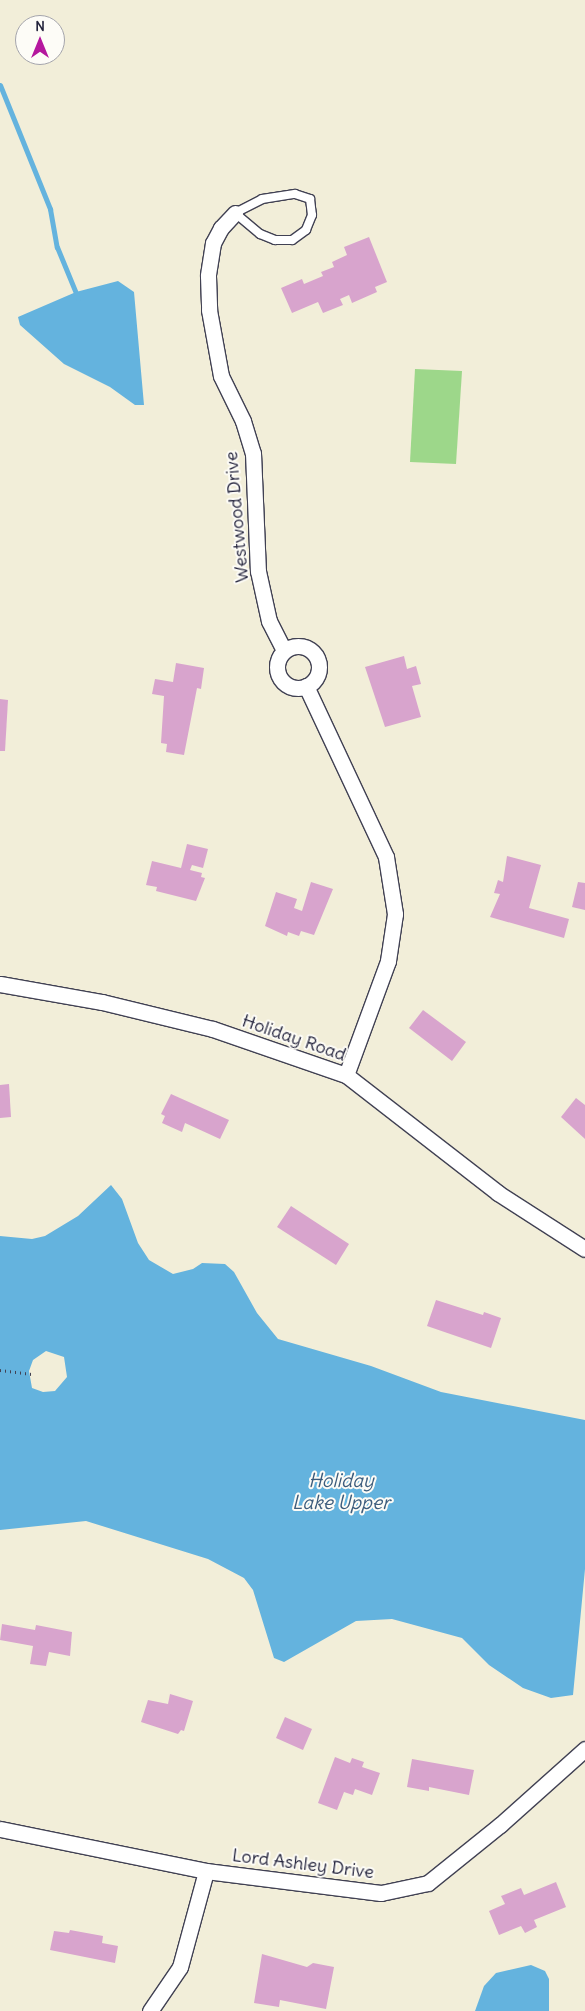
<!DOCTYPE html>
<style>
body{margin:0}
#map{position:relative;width:585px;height:2011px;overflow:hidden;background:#f2eed9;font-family:Delius,sans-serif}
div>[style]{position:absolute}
.green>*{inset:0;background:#9dd78a}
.water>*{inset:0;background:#64b3de}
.stream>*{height:5px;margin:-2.5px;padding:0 2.5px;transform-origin:2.5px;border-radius:2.5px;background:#64b3de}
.building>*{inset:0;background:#d8a4cd}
.path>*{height:3px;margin-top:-1.5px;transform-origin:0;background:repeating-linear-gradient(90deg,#414153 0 1px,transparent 0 5px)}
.roads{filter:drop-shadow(1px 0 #414153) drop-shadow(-1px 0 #414153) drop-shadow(0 1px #414153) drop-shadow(0 -1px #414153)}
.service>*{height:8px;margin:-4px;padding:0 4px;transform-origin:4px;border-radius:4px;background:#fff}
.minor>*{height:15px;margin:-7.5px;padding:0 7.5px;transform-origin:7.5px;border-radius:7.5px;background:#fff}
.minor>.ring{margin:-7.5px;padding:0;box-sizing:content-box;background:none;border:15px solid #fff;border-radius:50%}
span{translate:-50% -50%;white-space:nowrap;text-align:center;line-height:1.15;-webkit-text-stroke:4px #fdfcf7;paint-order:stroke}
.street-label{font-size:18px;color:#22223b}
.water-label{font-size:19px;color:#3c5c7c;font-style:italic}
.north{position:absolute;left:15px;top:15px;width:50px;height:50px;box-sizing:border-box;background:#fdfcf7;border:1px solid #a5a5ac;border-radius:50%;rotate:0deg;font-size:14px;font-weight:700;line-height:20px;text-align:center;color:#22223b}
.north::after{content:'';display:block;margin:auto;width:18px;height:22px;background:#b5179e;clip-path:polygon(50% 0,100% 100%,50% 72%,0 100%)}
</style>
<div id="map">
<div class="green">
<div style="clip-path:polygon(415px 369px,462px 371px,456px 464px,410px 462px)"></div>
</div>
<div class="water">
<div style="clip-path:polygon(118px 281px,134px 292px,144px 405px,135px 405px,110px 387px,64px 364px,20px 325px,18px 317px,76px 292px)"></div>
<div style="clip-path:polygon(evenodd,111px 1185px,122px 1199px,138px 1243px,149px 1260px,173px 1274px,193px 1269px,202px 1263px,225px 1264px,234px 1272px,257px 1313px,278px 1339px,371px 1366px,441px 1392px,585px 1420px,585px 1569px,573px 1695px,551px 1698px,523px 1688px,489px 1665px,462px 1638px,392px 1619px,356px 1621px,284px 1662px,274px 1658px,253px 1590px,244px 1578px,208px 1559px,86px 1521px,0 1530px,0 1236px,32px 1239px,45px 1236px,78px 1216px,111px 1185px,46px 1351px,64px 1357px,67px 1377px,55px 1391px,43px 1392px,32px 1388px,29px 1371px,33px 1360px,46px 1351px)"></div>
<div style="clip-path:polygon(531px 1965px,545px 1971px,549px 1979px,549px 2011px,475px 2011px,484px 1986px,496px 1973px)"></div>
</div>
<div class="stream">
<div style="left:0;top:85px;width:134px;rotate:68deg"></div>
<div style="left:50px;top:209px;width:39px;rotate:80deg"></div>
<div style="left:57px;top:247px;width:55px;rotate:67.6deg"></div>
</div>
<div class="building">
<div style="clip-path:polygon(369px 237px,387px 282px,375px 287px,377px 292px,352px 303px,349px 295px,340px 299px,343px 305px,323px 313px,318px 302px,292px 313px,281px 288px,302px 279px,304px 284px,323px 276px,321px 272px,334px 267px,332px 262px,347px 255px,344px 247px)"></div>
<div style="clip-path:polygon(404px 656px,407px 669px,416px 666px,421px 684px,412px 686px,421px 717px,385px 727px,365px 667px)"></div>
<div style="clip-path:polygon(176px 663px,204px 668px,201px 689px,197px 688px,184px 755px,166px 752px,167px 744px,161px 743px,164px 696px,152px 694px,155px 679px,173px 682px)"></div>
<div style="clip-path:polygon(0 699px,8px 700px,5px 751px,0 751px)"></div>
<div style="clip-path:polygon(187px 844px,208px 849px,203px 868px,192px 865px,190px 870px,202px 873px,201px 877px,205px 878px,196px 901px,156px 891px,157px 887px,146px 885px,152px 861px,181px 868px)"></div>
<div style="clip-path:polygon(507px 856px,541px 865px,529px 908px,569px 919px,564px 938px,490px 917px,500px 894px,494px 893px,498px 880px,503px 882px)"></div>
<div style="clip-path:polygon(311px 882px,333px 889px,314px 935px,301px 931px,299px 936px,288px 932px,287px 936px,265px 926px,276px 892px,297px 899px,294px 908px,302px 911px)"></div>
<div style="clip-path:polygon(578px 882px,585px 883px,585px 910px,572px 907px)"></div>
<div style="clip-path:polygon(423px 1010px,466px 1042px,452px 1061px,409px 1028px)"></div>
<div style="clip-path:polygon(9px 1084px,11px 1117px,0 1118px,0 1085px)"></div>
<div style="clip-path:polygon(171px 1094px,229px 1120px,220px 1139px,185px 1123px,182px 1132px,162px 1123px,165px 1116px,161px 1114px)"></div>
<div style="clip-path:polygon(576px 1098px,585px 1105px,585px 1139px,561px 1117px)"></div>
<div style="clip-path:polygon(291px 1206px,349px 1244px,336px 1265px,277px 1227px)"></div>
<div style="clip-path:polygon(436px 1300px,483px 1315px,484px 1312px,501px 1318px,491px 1348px,427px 1326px)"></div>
<div style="clip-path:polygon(2px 1624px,35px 1630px,36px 1625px,72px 1632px,70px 1656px,49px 1652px,46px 1666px,30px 1664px,33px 1646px,0 1640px)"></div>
<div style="clip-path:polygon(170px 1694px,193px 1701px,184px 1731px,181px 1730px,178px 1734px,141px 1722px,148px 1700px,168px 1704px)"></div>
<div style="clip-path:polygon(285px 1717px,312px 1729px,303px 1750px,276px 1738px)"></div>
<div style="clip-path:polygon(335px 1757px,350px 1763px,352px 1758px,364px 1762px,362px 1767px,380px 1773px,372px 1795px,355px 1789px,353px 1795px,344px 1792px,337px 1810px,318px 1803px)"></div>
<div style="clip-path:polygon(412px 1759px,474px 1770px,469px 1795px,429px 1787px,429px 1791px,407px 1787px)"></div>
<div style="clip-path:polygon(556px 1882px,566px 1907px,534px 1920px,537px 1927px,525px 1933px,521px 1926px,499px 1935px,489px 1911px,505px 1904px,501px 1896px,521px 1888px,524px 1895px)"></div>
<div style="clip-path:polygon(70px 1930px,103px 1936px,102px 1943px,118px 1946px,115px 1963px,50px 1950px,54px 1931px,69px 1933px)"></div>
<div style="clip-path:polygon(262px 1954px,307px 1967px,313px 1963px,334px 1967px,326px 2009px,280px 2000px,279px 2007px,254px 2003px)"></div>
</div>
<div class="path">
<div style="left:0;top:1370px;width:32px;rotate:7deg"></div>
</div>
<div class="roads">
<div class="service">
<div style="left:295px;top:194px;width:16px;rotate:18deg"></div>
<div style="left:310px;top:199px;width:16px;rotate:83deg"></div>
<div style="left:312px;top:215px;width:16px;rotate:112deg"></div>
<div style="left:306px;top:230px;width:17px;rotate:144deg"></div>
<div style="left:292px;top:240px;width:17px;rotate:180deg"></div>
<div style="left:275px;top:240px;width:16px;rotate:-158deg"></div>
<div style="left:260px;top:234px;width:33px;rotate:-140deg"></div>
<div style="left:235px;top:213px;width:30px;rotate:-27deg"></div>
<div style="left:262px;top:199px;width:33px;rotate:-9deg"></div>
</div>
<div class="minor">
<div style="left:235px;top:213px;width:21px;rotate:133deg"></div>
<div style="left:221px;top:228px;width:17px;rotate:118deg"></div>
<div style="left:213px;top:243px;width:33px;rotate:99deg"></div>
<div style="left:208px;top:276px;width:34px;rotate:88deg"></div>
<div style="left:209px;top:310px;width:67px;rotate:79.7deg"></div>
<div style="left:221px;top:376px;width:50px;rotate:63.9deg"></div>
<div style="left:243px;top:421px;width:34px;rotate:73deg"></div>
<div style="left:253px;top:453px;width:118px;rotate:87.6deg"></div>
<div style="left:258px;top:571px;width:51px;rotate:77.6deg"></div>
<div style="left:269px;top:621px;width:33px;rotate:63deg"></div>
<div class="ring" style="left:277px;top:646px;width:27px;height:27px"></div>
<div style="left:306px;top:686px;width:189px;rotate:64.9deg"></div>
<div style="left:386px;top:857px;width:58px;rotate:81deg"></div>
<div style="left:395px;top:914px;width:48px;rotate:98.5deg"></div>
<div style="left:388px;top:961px;width:121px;rotate:110.2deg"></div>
<div style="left:0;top:984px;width:104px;rotate:10deg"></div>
<div style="left:102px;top:1002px;width:114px;rotate:13.7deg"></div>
<div style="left:213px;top:1029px;width:141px;rotate:19.1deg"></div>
<div style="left:346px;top:1075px;width:192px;rotate:37.8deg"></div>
<div style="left:498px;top:1193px;width:103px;rotate:32.8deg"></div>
<div style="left:0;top:1829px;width:210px;rotate:11.5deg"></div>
<div style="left:206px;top:1871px;width:176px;rotate:7.2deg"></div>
<div style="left:381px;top:1893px;width:48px;rotate:-12deg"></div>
<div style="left:428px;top:1883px;width:92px;rotate:-38.9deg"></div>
<div style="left:500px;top:1825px;width:114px;rotate:-41.8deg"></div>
<div style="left:150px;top:2011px;width:53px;rotate:-55.7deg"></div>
<div style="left:180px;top:1967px;width:99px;rotate:-74.8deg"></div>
</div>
</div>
<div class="street-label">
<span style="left:237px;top:517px;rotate:-95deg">Westwood Drive</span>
<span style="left:294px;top:1038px;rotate:19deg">Holiday Road</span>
<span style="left:303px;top:1864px;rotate:7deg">Lord Ashley Drive</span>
</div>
<div class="water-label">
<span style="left:341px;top:1492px">Holiday<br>Lake Upper</span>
</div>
<div class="north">N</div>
</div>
